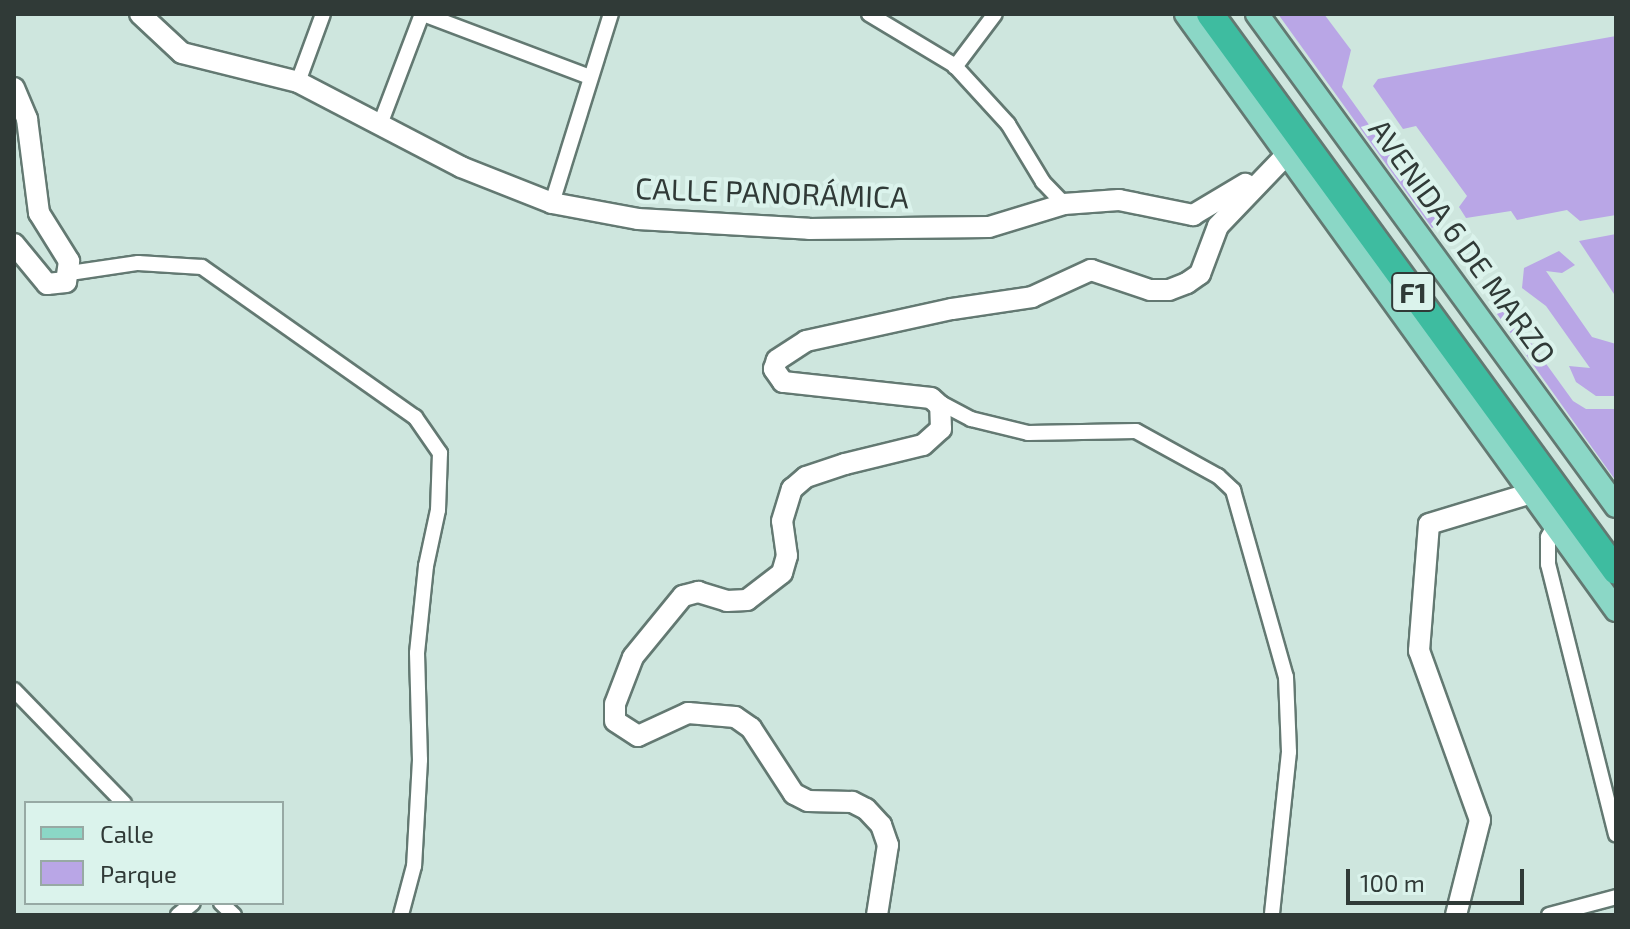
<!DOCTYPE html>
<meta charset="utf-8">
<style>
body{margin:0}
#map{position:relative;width:1630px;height:929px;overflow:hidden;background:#cee6de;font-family:"Exo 2",sans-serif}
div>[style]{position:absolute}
.green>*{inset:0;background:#b9a6e6}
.roads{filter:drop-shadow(2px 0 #637972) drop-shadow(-2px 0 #637972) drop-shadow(0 2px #637972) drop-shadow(0 -2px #637972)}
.street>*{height:14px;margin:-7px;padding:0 7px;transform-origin:7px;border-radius:7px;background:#fff}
.secondary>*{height:20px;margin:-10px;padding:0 10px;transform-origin:10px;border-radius:10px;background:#fff}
.primary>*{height:22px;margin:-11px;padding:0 11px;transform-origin:11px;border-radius:11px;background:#8bd7c6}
.highway>*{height:26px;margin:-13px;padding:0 13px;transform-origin:13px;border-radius:13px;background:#3ebca0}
span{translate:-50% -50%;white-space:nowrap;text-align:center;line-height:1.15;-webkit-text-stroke:8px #dbf3ec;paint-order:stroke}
.shield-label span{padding:2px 6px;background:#dbf3ec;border:2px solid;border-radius:6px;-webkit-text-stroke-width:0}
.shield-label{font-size:28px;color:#303a37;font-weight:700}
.street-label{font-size:30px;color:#303a37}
.frame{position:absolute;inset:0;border:16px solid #303a37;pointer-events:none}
.legend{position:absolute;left:24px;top:801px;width:260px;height:104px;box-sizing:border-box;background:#dbf3ec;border:2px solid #97a9a4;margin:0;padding:10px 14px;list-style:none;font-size:24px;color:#303a37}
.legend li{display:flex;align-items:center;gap:16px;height:40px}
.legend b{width:40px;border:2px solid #97a9a4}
.scale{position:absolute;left:1346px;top:869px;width:178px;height:36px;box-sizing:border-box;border:4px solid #303a37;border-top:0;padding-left:10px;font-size:24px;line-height:28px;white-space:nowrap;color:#303a37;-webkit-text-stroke:6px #dbf3ec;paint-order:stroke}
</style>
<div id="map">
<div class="green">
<div style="clip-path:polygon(1278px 14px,1324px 14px,1351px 50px,1342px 87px,1440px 224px,1432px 228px)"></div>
<div style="clip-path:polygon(1616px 36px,1616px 215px,1580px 221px,1567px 210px,1517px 220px,1511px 211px,1466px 218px,1459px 207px,1467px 196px,1416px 126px,1403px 129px,1373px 86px,1378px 79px)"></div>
<div style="clip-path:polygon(1616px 234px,1616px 297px,1579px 241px)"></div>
<div style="clip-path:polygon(1559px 251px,1575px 265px,1562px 273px,1546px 271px,1592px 337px,1616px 344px,1616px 396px,1596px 396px,1576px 382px,1569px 366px,1590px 368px,1546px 306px,1522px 288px,1524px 268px)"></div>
<div style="clip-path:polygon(1500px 300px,1573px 401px,1586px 409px,1616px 409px,1616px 481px,1492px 307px)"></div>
</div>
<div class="roads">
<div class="street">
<div style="left:423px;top:14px;width:178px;rotate:20.7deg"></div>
<div style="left:869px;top:14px;width:99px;rotate:31deg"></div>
<div style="left:954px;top:65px;width:80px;rotate:47.5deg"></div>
<div style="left:1008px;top:124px;width:68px;rotate:58.9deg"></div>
<div style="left:1043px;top:182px;width:30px;rotate:46deg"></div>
<div style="left:955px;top:67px;width:66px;rotate:-53deg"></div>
<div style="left:298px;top:82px;width:72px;rotate:-69.8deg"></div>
<div style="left:381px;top:122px;width:116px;rotate:-69.2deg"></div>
<div style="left:552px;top:203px;width:198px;rotate:-72.7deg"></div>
<div style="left:70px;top:273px;width:69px;rotate:-8.4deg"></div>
<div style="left:138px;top:263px;width:64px;rotate:3.6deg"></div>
<div style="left:202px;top:267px;width:261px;rotate:35.2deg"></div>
<div style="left:415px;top:417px;width:44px;rotate:55.2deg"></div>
<div style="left:440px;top:453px;width:57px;rotate:92deg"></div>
<div style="left:438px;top:510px;width:57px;rotate:102.1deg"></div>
<div style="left:426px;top:566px;width:87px;rotate:95.9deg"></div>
<div style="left:417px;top:653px;width:107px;rotate:88.4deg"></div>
<div style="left:420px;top:760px;width:106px;rotate:93.2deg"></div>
<div style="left:414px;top:866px;width:51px;rotate:104.9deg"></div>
<div style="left:935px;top:400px;width:41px;rotate:27.8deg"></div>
<div style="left:971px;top:419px;width:59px;rotate:13.8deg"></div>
<div style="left:1028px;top:433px;width:108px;rotate:-1.1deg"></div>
<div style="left:1136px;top:431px;width:94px;rotate:28.8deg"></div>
<div style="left:1218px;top:476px;width:21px;rotate:43deg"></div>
<div style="left:1233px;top:490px;width:194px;rotate:74.2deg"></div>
<div style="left:1286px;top:677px;width:75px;rotate:87.7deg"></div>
<div style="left:1289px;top:752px;width:164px;rotate:96deg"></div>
<div style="left:1555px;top:524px;width:15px;rotate:118deg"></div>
<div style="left:1548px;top:537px;width:27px;rotate:90deg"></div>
<div style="left:1548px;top:564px;width:279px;rotate:75.9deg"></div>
<div style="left:14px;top:690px;width:158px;rotate:45.8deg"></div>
<div style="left:221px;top:903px;width:18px;rotate:43deg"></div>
<div style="left:178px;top:915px;width:19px;rotate:-39deg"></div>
<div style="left:1549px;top:915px;width:69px;rotate:-15deg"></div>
</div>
<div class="secondary">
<div style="left:140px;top:14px;width:57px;rotate:42.9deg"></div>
<div style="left:182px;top:53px;width:120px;rotate:14deg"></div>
<div style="left:298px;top:82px;width:184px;rotate:27.5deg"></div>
<div style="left:461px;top:167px;width:98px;rotate:21.6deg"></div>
<div style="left:552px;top:203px;width:87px;rotate:10.5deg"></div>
<div style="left:638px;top:219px;width:171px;rotate:3.3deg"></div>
<div style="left:809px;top:229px;width:180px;rotate:-0.6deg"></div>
<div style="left:989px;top:227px;width:78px;rotate:-17deg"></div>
<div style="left:1064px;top:204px;width:55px;rotate:-4.2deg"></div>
<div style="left:1119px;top:200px;width:76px;rotate:11.5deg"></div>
<div style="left:1193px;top:215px;width:61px;rotate:-30.8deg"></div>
<div style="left:14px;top:88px;width:34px;rotate:67deg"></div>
<div style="left:27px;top:119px;width:95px;rotate:82.7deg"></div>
<div style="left:39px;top:213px;width:57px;rotate:58deg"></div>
<div style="left:69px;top:261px;width:21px;rotate:98deg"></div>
<div style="left:66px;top:282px;width:19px;rotate:174deg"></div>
<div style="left:47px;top:284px;width:52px;rotate:-129.5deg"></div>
<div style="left:877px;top:915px;width:71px;rotate:-81.1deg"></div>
<div style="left:888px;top:845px;width:21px;rotate:-109deg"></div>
<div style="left:881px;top:825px;width:22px;rotate:-133deg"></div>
<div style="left:866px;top:809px;width:16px;rotate:-153deg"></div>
<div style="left:852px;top:802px;width:44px;rotate:-178.7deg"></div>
<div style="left:808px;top:801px;width:16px;rotate:-153deg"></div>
<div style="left:794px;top:794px;width:79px;rotate:-123.1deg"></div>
<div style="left:751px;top:728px;width:19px;rotate:-145deg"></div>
<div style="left:735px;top:717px;width:47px;rotate:-175.1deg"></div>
<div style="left:688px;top:713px;width:55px;rotate:155.3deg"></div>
<div style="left:638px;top:736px;width:27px;rotate:-147deg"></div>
<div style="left:615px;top:721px;width:17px;rotate:-90deg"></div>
<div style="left:615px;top:704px;width:50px;rotate:-69deg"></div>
<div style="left:633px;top:657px;width:79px;rotate:-50.7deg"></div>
<div style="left:683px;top:596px;width:16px;rotate:-15deg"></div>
<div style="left:698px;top:592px;width:30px;rotate:17deg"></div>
<div style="left:727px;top:601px;width:20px;rotate:-3deg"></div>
<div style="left:747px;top:600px;width:44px;rotate:-37.6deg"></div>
<div style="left:782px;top:573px;width:18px;rotate:-74deg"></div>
<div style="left:787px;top:556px;width:35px;rotate:-98deg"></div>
<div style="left:782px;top:521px;width:34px;rotate:-73deg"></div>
<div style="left:792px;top:489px;width:18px;rotate:-41deg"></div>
<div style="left:806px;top:477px;width:41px;rotate:-18.4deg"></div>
<div style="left:845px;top:464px;width:80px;rotate:-13.7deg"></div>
<div style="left:923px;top:445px;width:24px;rotate:-42deg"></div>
<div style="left:941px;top:429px;width:23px;rotate:-92deg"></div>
<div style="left:940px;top:406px;width:12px;rotate:-138deg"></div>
<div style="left:931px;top:398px;width:149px;rotate:-173.8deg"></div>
<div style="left:783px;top:382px;width:16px;rotate:-125deg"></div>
<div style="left:774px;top:369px;width:9px;rotate:-72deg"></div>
<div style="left:777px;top:360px;width:35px;rotate:-33deg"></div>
<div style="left:806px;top:341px;width:149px;rotate:-12.4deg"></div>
<div style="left:952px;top:309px;width:81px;rotate:-8.5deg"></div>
<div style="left:1032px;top:297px;width:65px;rotate:-24.6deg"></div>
<div style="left:1091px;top:270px;width:62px;rotate:18.7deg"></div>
<div style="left:1150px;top:290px;width:19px"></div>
<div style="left:1169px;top:290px;width:19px;rotate:-21deg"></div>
<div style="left:1187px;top:283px;width:16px;rotate:-35deg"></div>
<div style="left:1200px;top:274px;width:51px;rotate:-69.4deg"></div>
<div style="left:1218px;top:226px;width:100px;rotate:-46.2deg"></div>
<div style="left:1456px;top:915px;width:98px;rotate:-75.8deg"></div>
<div style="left:1480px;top:820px;width:180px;rotate:-109.8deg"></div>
<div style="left:1419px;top:651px;width:127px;rotate:-85.5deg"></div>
<div style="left:1429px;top:524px;width:108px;rotate:-16.8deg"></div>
</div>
<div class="primary">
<div style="left:1186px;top:14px;width:735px;rotate:54.19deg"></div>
<div style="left:1257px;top:14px;width:609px;rotate:53.88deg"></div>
</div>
<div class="highway">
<div style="left:1210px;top:14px;width:689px;rotate:53.91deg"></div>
</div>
</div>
<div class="shield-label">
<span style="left:1413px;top:292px">F1</span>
</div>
<div class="street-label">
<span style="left:772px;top:192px;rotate:2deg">CALLE PANORÁMICA</span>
<span style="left:1463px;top:241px;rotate:54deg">AVENIDA 6 DE MARZO</span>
</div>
<div class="frame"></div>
<ul class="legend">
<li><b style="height:10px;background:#8bd7c6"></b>Calle</li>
<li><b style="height:22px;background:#b9a6e6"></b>Parque</li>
</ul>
<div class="scale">100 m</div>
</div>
